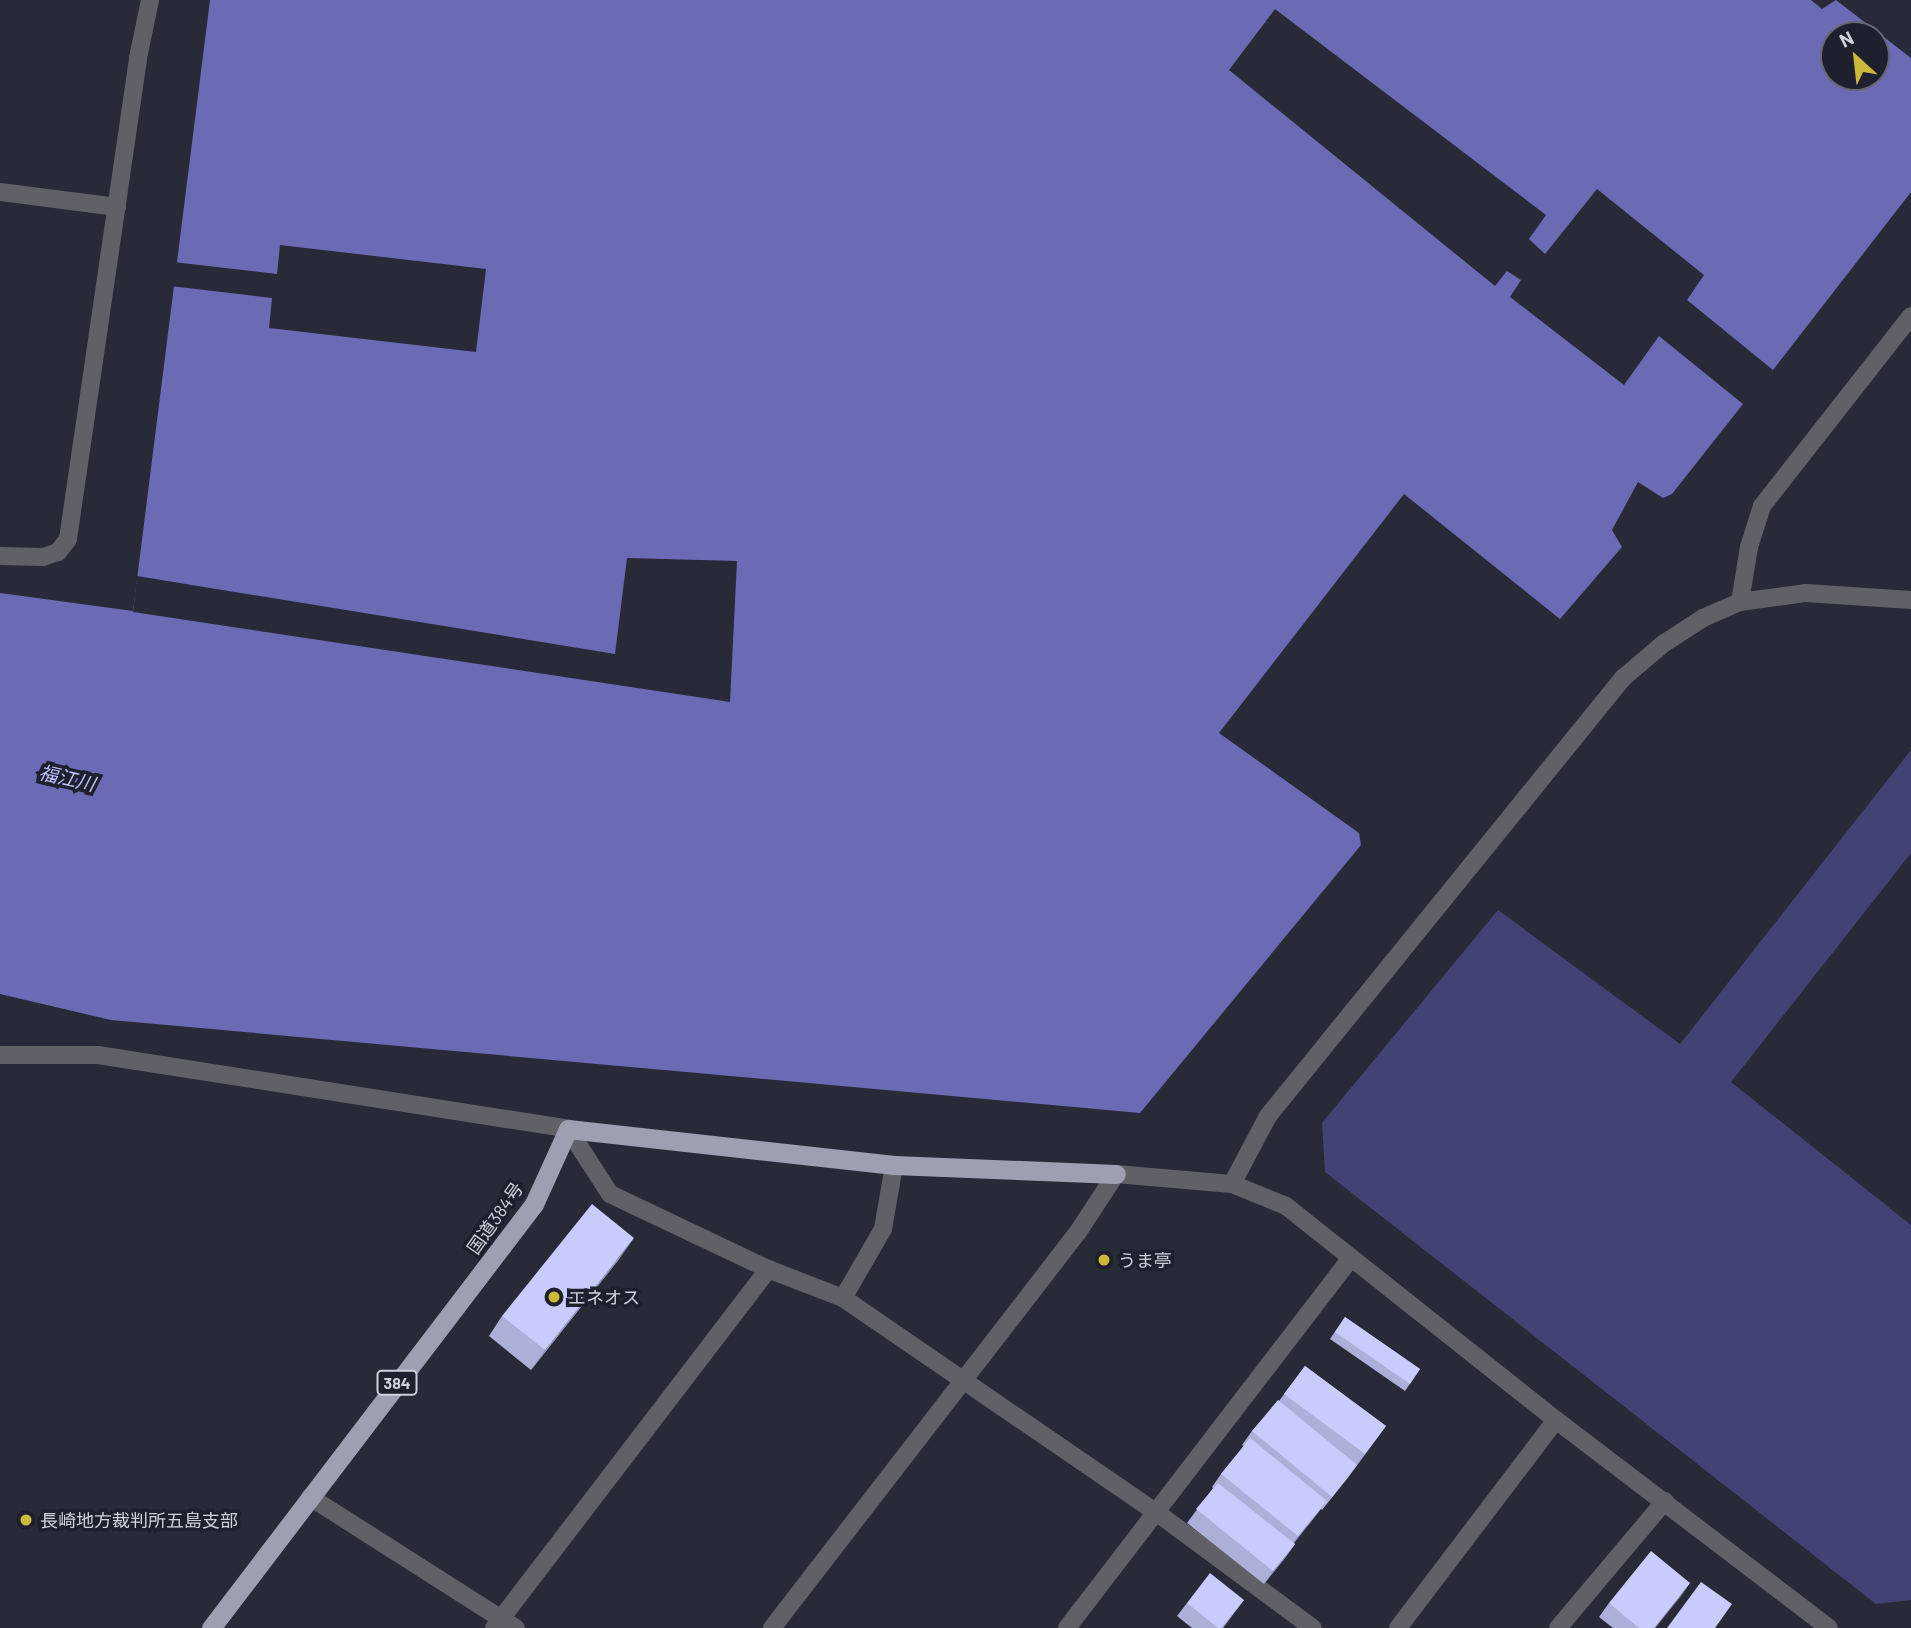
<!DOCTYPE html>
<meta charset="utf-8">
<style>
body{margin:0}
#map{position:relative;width:1911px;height:1628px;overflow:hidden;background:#292a38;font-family:Barlow,"Noto Sans JP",sans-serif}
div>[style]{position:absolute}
.green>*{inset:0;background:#424275}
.water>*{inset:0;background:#6a6bb4}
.pier>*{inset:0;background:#292a38}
.service>*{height:18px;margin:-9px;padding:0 9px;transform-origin:9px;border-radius:9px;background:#606168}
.minor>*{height:18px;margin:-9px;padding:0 9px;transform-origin:9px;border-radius:9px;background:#606168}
.tertiary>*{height:18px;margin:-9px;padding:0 9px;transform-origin:9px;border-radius:9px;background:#606168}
.trunk>*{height:19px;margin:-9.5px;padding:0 9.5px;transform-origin:9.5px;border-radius:9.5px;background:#9ea0b1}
.wall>*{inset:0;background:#acafd8}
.shaded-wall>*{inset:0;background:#8c8eb0}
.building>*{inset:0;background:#c8cbfb}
.dots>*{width:19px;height:19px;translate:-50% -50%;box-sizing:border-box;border:4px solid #1f202e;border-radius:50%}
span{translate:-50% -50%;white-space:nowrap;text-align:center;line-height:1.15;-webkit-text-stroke:7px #1f202e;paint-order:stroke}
.shield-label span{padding:2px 5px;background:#1f202e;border:2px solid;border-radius:5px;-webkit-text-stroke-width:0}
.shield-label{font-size:16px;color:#d0d1db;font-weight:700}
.street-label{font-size:18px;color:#d0d1db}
.poi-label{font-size:18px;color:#d0d1db}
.left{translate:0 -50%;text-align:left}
.water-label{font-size:19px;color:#bec2fe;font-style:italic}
.north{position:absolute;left:1820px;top:21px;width:70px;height:70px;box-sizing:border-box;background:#1f202e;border:2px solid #666773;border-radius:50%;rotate:333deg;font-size:19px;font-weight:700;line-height:28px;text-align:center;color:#d0d1db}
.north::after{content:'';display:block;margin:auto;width:24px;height:32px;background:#cbba39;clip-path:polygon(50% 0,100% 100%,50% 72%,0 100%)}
</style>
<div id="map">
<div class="green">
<div style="clip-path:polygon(1911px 750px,1911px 853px,1731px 1082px,1911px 1225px,1911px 1600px,1876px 1604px,1325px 1172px,1322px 1123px,1498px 910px,1680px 1044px)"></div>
</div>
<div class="water">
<div style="clip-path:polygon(evenodd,210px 0,1811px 0,1822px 9px,1836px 0,1911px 58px,1911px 192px,1773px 370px,1687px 300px,1704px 275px,1597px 189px,1545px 254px,1529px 239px,1546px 215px,1275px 9px,1229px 70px,1495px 286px,1507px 271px,1521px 280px,1510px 297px,1624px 385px,1659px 336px,1743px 404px,1672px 494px,1663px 498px,1638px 482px,1612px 530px,1622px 547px,1560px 619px,1404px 494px,1219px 733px,1359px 833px,1361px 845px,1140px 1113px,111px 1020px,0 994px,0 593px,133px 611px,210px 0,1834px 35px,1876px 35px,1876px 77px,1834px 77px,1834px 35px)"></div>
</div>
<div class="pier">
<div style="clip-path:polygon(280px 245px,486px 269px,476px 352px,269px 328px,272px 298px,170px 286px,173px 262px,277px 274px)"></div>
<div style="clip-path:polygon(627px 558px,737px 561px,730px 702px,133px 612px,137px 576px,615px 654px)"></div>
</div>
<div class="service">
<div style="left:1740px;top:602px;width:56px;rotate:-80.7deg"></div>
<div style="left:1749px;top:547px;width:43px;rotate:-72.4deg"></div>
<div style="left:1762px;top:506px;width:241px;rotate:-51.9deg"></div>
</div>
<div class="minor">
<div style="left:0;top:192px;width:118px;rotate:7.3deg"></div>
<div style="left:0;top:556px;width:43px;rotate:1.3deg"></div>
<div style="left:43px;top:557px;width:16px;rotate:-18deg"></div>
<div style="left:58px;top:552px;width:16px;rotate:-52deg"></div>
<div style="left:68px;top:539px;width:486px;rotate:-81.7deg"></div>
<div style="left:138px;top:58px;width:59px;rotate:-78.3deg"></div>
<div style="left:568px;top:1129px;width:77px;rotate:57.1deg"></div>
<div style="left:610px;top:1194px;width:175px;rotate:25.4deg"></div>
<div style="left:768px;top:1269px;width:80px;rotate:21.1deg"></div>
<div style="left:843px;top:1298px;width:379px;rotate:34.4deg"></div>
<div style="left:1156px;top:1512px;width:195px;rotate:36.5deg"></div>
<div style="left:1232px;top:1184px;width:77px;rotate:-62.1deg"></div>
<div style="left:1268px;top:1116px;width:564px;rotate:-50.98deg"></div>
<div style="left:1623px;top:678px;width:52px;rotate:-40.4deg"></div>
<div style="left:1663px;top:644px;width:48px;rotate:-33deg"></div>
<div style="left:1703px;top:618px;width:40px;rotate:-23.4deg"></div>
<div style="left:1740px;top:602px;width:67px;rotate:-7.8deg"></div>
<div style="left:1806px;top:593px;width:105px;rotate:3.8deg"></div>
<div style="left:843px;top:1298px;width:80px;rotate:-59.9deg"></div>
<div style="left:883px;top:1229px;width:65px;rotate:-80.2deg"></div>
<div style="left:310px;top:1497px;width:244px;rotate:32.5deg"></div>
<div style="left:494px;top:1628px;width:452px;rotate:-52.6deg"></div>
<div style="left:772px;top:1628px;width:500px;rotate:-52.31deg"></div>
<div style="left:1078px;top:1232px;width:69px;rotate:-56.8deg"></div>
<div style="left:1067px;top:1628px;width:465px;rotate:-52.5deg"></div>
<div style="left:1558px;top:1628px;width:166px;rotate:-49.9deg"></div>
</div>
<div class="tertiary">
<div style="left:0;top:1055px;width:98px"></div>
<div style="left:98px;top:1055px;width:476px;rotate:8.9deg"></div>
<div style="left:1116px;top:1174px;width:116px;rotate:4.9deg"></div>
<div style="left:1232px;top:1184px;width:58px;rotate:22.2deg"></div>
<div style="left:1286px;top:1206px;width:345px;rotate:38.4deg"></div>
<div style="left:1556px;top:1420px;width:343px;rotate:37.3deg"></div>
<div style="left:1398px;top:1628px;width:261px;rotate:-52.8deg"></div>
</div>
<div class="trunk">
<div style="left:211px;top:1628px;width:533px;rotate:-52.7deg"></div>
<div style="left:534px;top:1204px;width:82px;rotate:-65.6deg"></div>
<div style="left:568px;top:1129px;width:328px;rotate:6.3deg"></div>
<div style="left:894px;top:1165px;width:222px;rotate:2.3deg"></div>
</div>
<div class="wall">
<div style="clip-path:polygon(620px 1258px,531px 1370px,489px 1336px,502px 1316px)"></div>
<div style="clip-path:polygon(1345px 1317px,1420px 1369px,1405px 1391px,1330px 1339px)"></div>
<div style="clip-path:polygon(1305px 1366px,1386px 1426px,1347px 1479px,1322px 1510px,1321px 1509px,1294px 1543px,1295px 1544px,1285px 1558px,1264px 1584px,1187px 1523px,1213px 1488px,1212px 1487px,1221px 1474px,1244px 1446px,1242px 1445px,1252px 1431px,1279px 1401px)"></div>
<div style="clip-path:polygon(1690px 1583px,1655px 1628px,1613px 1628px,1599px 1617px,1609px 1603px)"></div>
<div style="clip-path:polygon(1244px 1600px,1223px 1628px,1192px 1628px,1177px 1616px,1187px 1603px)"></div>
</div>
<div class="shaded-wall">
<div style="clip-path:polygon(634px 1238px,620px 1258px,531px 1370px,545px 1350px)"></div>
<div style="clip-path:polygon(1327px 1501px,1317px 1514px,1288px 1550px,1298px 1536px)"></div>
<div style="clip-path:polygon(1295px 1544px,1285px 1558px,1264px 1584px,1273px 1571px)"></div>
<div style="clip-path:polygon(1690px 1583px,1681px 1596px,1655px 1628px,1654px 1628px)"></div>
</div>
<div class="building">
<div style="clip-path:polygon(592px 1204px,634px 1238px,545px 1350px,502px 1316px)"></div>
<div style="clip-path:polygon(1345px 1317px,1420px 1369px,1410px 1384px,1335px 1332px)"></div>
<div style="clip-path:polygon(1305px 1366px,1386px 1426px,1365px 1454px,1284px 1394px)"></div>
<div style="clip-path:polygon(1278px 1400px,1357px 1465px,1332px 1497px,1252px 1431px)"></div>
<div style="clip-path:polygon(1250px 1438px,1327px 1501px,1298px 1536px,1221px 1474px)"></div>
<div style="clip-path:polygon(1218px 1483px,1295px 1544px,1273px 1571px,1196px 1509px)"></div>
<div style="clip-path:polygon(1651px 1551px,1690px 1583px,1654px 1628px,1639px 1628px,1609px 1603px)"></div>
<div style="clip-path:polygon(1210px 1573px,1244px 1600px,1221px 1628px,1218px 1628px,1187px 1603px)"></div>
<div style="clip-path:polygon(1701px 1582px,1732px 1604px,1715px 1628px,1667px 1628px)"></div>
</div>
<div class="dots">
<div style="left:1104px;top:1260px;background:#cbba39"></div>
<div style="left:554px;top:1297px;background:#cbba39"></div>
<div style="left:26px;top:1520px;background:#cbba39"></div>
</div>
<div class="shield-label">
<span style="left:397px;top:1383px">384</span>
</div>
<div class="street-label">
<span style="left:495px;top:1218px;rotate:-55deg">国道384号</span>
</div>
<div class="poi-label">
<span class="left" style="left:1118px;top:1260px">うま亭</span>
<span class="left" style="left:568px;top:1297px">エネオス</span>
<span class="left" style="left:40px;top:1520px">長崎地方裁判所五島支部</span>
</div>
<div class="water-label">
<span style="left:67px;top:778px;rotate:13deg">福江川</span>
</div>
<div class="north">N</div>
</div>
